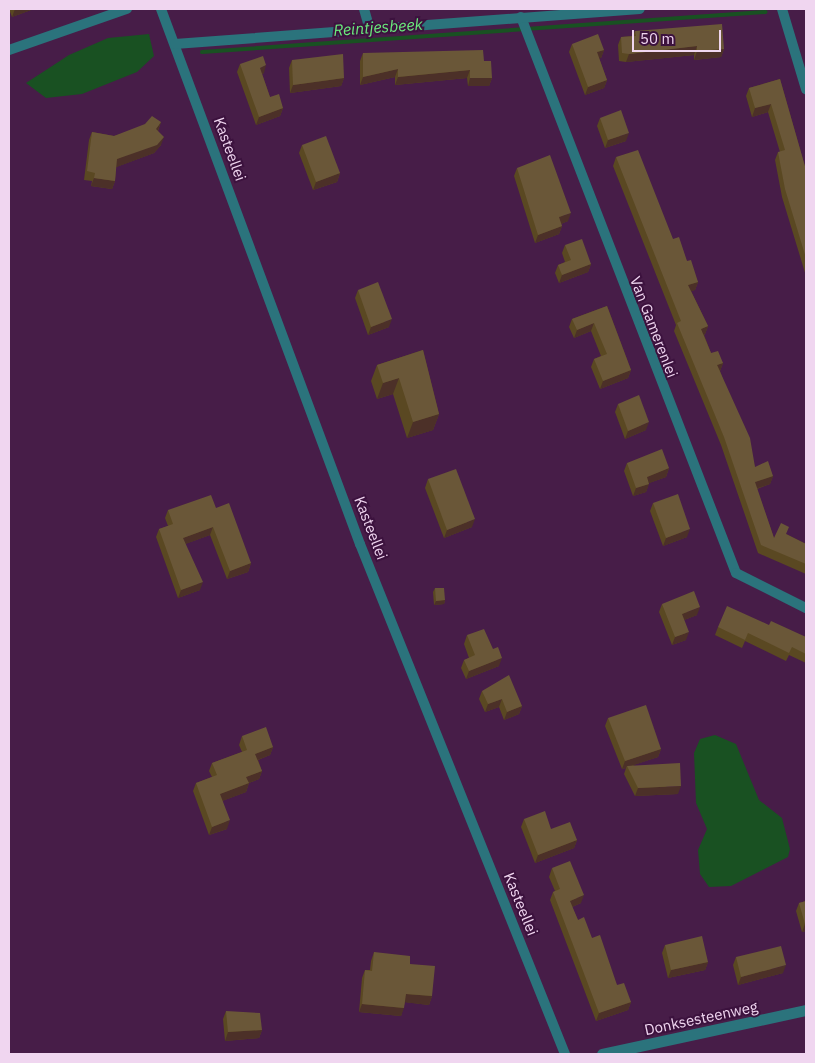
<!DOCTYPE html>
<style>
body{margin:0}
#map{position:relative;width:815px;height:1063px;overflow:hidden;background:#471d48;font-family:"IBM Plex Sans",sans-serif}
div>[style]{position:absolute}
.water>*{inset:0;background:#195122}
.stream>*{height:4px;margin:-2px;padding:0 2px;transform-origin:2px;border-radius:2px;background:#195122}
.minor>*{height:10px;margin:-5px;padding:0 5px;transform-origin:5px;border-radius:5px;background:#2b737c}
.tertiary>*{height:11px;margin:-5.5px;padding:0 5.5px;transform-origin:5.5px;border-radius:5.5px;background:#2b737c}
.wall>*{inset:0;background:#5a4822}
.shaded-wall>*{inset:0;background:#4c3028}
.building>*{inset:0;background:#6a5738}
span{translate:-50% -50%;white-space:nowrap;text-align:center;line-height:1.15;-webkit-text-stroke:4px #3c123e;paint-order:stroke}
.street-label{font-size:15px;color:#f0d6f0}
.water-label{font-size:16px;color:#6bec7d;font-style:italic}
.frame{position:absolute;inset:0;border:10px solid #f0d6f0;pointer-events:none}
.scale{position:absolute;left:632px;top:30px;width:89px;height:22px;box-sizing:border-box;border:2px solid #f0d6f0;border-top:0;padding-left:6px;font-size:15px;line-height:18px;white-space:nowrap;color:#f0d6f0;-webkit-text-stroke:4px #3c123e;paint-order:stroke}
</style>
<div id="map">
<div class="water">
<div style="clip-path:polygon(149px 34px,154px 56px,137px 72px,82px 94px,46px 98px,26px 83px,69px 55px,108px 38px)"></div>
<div style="clip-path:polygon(715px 735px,736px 744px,759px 800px,782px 818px,790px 849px,788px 857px,731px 886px,709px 887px,700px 874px,698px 850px,707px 829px,696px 803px,694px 753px,700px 739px)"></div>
</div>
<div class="stream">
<div style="left:202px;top:52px;width:565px;rotate:-4.06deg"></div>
</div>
<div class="minor">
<div style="left:161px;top:9px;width:571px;rotate:69.6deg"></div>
<div style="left:360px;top:544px;width:550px;rotate:68.1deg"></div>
<div style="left:364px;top:9px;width:18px;rotate:74deg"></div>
<div style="left:782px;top:9px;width:84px;rotate:73.3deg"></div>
<div style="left:521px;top:17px;width:596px;rotate:68.86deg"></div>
<div style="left:736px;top:573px;width:78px;rotate:26.6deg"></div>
<div style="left:175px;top:44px;width:466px;rotate:-4.3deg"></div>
<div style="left:9px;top:50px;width:125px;rotate:-19.2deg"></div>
</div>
<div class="tertiary">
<div style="left:602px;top:1054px;width:209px;rotate:-12.2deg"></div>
</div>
<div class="wall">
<div style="clip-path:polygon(9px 9px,32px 9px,31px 10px,12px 17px)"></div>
<div style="clip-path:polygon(635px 31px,724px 49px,721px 57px,694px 60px,694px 55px,626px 62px,619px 61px,618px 45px,621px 37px,633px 36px)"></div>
<div style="clip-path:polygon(572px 44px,604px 50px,601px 58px,599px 58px,607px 80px,604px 88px,585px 95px,569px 52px)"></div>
<div style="clip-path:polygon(363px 53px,484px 61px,492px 78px,489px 86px,468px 86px,467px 78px,395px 85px,395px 77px,360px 85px,360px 61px)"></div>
<div style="clip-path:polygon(292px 60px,344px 78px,341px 86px,290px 93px,289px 68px)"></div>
<div style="clip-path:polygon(240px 64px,264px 73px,262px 74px,270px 97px,283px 108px,280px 116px,256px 125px,237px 72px)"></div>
<div style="clip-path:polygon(780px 79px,806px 170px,806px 276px,782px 197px,775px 160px,778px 152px,780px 152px,768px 112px,752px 117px,746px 96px,749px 88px)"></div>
<div style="clip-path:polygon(600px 118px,626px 141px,605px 148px,597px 126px)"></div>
<div style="clip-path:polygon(161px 122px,158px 131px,161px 145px,154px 153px,116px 167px,115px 181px,112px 189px,91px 186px,92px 181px,84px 180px,89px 140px,92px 132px,114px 136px)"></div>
<div style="clip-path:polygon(302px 145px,340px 173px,337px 182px,313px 190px,299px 153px)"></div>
<div style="clip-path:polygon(616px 157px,673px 239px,687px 261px,698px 282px,695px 290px,691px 291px,708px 326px,705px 334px,704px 335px,711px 353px,723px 363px,720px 371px,755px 467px,773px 476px,770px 484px,757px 489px,774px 538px,786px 534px,806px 544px,806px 574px,758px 553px,721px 445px,674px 331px,676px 325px,613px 166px)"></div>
<div style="clip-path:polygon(517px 168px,568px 221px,561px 224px,562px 226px,559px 234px,535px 243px,514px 176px)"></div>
<div style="clip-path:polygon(565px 245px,591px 264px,588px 272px,559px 283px,555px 273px,558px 265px,565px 262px,562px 253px)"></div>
<div style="clip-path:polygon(358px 290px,389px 327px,368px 335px,355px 298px)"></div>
<div style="clip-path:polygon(607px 306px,631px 370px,628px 378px,600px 389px,591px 367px,594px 359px,601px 356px,591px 331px,574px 338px,569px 327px,572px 319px)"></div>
<div style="clip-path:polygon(423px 350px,439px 414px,433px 430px,407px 438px,393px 394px,377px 399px,371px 381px,377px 365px)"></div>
<div style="clip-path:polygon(618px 404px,646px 430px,625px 439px,615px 412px)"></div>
<div style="clip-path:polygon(627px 463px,669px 468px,666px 477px,649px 483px,646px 492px,633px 496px,624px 471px)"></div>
<div style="clip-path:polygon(428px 479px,472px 527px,444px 538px,425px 488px)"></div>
<div style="clip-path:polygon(653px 503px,687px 537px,663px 546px,650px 511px)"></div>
<div style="clip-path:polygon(216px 508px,251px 563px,248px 572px,227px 579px,210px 535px,185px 544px,200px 590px,178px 598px,156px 537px,159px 529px,168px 526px,165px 518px,168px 510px)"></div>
<div style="clip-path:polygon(435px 588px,445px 600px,444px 604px,434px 605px,433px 592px)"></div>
<div style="clip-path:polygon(662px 604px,697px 615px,684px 620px,686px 640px,672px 645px,659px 612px)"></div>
<div style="clip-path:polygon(769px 625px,806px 637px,806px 663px,789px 655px,786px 661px,745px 641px,742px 648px,715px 635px,718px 627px)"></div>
<div style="clip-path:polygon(467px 635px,493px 649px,499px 666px,466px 679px,461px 668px,464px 660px,469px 658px,464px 644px)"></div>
<div style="clip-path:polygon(482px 691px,522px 706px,519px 714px,504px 720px,499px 707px,485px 712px,479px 699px)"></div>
<div style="clip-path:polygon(608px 718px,661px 749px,658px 757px,633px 765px,678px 794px,635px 796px,624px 774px,626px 768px,622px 769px,605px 726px)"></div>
<div style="clip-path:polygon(242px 736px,273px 747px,270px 755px,258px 760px,262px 771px,259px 779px,249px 783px,246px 792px,222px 801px,227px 829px,209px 835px,193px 791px,196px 783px,212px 777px,209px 771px,212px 763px,242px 752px,239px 745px)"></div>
<div style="clip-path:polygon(524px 819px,551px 829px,577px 840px,574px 848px,535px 863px,521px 827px)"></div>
<div style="clip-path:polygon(552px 868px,581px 903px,572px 907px,578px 920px,592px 938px,617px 985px,631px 1002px,628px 1010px,596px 1021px,550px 900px,553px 892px,555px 891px,549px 877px)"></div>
<div style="clip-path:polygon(806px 901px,806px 931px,802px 932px,796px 911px,799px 903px)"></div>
<div style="clip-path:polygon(665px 945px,708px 962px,705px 970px,668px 978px,662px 953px)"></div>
<div style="clip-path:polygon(374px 952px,410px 964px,432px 996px,429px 1005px,405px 1002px,401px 1016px,359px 1012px,362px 978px,365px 970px,370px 970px,371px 961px)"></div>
<div style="clip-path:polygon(736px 957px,783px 973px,738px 985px,733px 965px)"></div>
<div style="clip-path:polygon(226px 1011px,262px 1030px,259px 1038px,225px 1041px,223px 1019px)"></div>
</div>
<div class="shaded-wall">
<div style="clip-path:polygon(15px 9px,32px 9px,31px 10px,12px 17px)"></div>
<div style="clip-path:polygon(697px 46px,694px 55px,626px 62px,629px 54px)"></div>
<div style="clip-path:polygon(724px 49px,721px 57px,694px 60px,697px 51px)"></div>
<div style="clip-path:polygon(604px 50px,601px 58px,594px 60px,597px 52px)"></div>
<div style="clip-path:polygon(266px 65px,264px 73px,257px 76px,260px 68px)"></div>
<div style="clip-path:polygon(398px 69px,395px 77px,360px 85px,363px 77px)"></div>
<div style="clip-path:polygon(470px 70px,467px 78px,395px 85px,398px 77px)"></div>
<div style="clip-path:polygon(344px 78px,341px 86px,290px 93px,293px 85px)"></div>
<div style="clip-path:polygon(470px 78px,492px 78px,489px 86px,468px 86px)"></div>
<div style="clip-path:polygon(607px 80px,604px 88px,585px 95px,588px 87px)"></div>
<div style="clip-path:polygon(771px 104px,768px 112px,752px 117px,755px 108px)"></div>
<div style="clip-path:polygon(283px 108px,280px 116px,256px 125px,259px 117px)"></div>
<div style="clip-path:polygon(161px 122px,158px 130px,153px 137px,156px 129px)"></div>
<div style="clip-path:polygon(629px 133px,626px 141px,605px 148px,608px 140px)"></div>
<div style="clip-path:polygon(164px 137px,161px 145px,154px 153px,114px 168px,117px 159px)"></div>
<div style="clip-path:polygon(340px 173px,337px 182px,313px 190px,316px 182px)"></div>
<div style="clip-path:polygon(94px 178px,115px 181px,112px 189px,91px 186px)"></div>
<div style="clip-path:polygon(571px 213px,568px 221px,556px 226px,559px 217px)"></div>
<div style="clip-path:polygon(562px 226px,559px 234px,535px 243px,538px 235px)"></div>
<div style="clip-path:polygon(591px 264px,588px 272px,559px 283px,562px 275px)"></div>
<div style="clip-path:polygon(698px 282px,695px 290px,685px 293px,688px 285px)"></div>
<div style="clip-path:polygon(392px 319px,389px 327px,368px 335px,371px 327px)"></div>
<div style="clip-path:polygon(594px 323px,591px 331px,574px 338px,577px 330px)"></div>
<div style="clip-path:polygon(708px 326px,705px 334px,698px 337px,701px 329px)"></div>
<div style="clip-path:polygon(723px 363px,720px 371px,717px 365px)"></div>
<div style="clip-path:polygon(631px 370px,628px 378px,600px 389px,603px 381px)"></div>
<div style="clip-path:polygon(399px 378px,393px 394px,377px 399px,383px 383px)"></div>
<div style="clip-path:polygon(439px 414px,433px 430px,407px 438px,413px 422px)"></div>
<div style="clip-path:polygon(649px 422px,646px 430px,625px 439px,628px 431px)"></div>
<div style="clip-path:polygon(669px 468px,666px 477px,644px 485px,647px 477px)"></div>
<div style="clip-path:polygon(773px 476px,770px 484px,752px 490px,755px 482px)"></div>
<div style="clip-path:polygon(649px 484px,646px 492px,633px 496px,636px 488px)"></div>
<div style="clip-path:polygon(475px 519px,472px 527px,444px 538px,447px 530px)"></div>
<div style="clip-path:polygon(213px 527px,210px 535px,180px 546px,183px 538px)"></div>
<div style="clip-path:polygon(690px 529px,687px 537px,663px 546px,666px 538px)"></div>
<div style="clip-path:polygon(251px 563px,248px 572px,227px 579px,230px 571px)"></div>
<div style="clip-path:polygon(203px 582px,200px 590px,178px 598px,181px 590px)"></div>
<div style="clip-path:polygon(445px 600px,444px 604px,434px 605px,436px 601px)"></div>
<div style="clip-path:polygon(700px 607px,697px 615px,679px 622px,682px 614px)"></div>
<div style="clip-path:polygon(689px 632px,686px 640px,672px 645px,675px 637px)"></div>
<div style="clip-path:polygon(502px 658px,499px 666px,466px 679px,469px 671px)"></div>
<div style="clip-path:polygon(502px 699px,499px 707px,485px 712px,488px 704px)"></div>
<div style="clip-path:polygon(522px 706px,519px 714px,504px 720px,507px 712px)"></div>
<div style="clip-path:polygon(273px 747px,270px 755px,252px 762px,255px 754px)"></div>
<div style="clip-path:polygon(661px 749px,658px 757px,628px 767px,627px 766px,626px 768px,622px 769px,625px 761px)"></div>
<div style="clip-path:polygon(262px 771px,259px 779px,243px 785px,246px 777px)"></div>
<div style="clip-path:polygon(249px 783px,246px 792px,217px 803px,220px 794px)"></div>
<div style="clip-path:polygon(681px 786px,678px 794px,635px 796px,638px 788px)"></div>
<div style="clip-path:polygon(230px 820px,227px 829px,209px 835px,212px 827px)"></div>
<div style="clip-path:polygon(577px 840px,574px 848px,535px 863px,538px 855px)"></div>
<div style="clip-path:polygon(584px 895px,581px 903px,567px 909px,570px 901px)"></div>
<div style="clip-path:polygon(805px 924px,806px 924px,806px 931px,802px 932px)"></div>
<div style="clip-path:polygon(708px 962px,705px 970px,668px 978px,671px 970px)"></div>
<div style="clip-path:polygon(786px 965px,783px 973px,738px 985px,741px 977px)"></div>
<div style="clip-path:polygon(406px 994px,432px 996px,429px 1005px,403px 1002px)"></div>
<div style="clip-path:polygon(631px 1002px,628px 1010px,596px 1021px,599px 1013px)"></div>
<div style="clip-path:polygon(362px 1004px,404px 1008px,401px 1016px,359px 1012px)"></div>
<div style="clip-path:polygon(262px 1030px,259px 1038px,225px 1041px,228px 1032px)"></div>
</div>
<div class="building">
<div style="clip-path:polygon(722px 24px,724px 49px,697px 51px,697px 46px,629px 54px,622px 53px,621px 37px,636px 36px,635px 31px)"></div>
<div style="clip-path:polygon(598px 34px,604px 50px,597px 52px,607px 80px,588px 87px,572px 44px)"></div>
<div style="clip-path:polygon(483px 50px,484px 61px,491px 61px,492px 78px,470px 78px,470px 70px,398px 77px,398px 69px,363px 77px,363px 53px)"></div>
<div style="clip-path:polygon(343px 54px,344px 78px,293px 85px,292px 60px)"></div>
<div style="clip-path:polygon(263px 56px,266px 65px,260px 68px,270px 97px,279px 94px,283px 108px,259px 117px,240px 64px)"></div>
<div style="clip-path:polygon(780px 79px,806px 170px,806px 258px,785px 189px,778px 152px,785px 150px,771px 104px,755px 108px,749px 88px)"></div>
<div style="clip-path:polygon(621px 110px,629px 133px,608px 140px,600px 118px)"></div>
<div style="clip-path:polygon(152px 116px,161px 122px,156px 129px,164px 137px,157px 145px,117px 159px,115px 181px,94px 178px,95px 173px,87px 171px,92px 132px,114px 136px,145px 124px)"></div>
<div style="clip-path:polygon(326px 136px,340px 173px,316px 182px,302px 145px)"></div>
<div style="clip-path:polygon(638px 150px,673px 239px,679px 237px,687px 261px,691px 260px,698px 282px,688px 285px,708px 326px,701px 329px,711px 353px,718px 351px,723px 363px,717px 365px,750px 438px,755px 467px,768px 461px,773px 476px,755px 482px,774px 538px,781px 523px,789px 527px,786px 534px,806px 544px,806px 564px,761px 545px,724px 437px,677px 323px,681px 321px,616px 157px)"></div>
<div style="clip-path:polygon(550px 155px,571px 213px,559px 217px,562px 226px,538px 235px,517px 168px)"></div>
<div style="clip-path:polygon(582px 239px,591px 264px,562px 275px,558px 265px,571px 260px,565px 245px)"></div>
<div style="clip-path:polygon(378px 282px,392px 319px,371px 327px,358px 290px)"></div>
<div style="clip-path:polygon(607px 306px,631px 370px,603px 381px,594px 359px,607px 354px,594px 323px,577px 330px,572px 319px)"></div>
<div style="clip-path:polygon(423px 350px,439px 414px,413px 422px,399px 378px,383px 383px,377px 365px)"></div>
<div style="clip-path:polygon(639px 395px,649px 422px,628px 431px,618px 404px)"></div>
<div style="clip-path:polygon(662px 449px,669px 468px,647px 477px,649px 484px,636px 488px,627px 463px)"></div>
<div style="clip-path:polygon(456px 469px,475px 519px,447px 530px,428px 479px)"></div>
<div style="clip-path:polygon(678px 494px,690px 529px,666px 538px,653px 503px)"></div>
<div style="clip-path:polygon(211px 495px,216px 508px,229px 503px,251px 563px,230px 571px,213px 527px,183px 538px,203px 582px,181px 590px,159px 529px,173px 524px,168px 510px)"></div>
<div style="clip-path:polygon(435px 588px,444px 588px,445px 600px,436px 601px)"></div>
<div style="clip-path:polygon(694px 591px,700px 607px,682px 614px,689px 632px,675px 637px,662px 604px)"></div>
<div style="clip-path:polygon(727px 606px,769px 625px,771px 621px,806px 637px,806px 654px,792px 647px,789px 653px,748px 633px,745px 640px,718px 627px)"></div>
<div style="clip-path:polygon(484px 629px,493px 649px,498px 647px,502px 658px,469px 671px,464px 660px,475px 655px,467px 635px)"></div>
<div style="clip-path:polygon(509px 675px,522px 706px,507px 712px,502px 699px,488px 704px,482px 691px)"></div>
<div style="clip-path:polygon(646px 705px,661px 749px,625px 761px,608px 718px)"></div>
<div style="clip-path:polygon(266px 727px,273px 747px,255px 754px,262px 771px,246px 777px,249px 783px,220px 794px,230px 820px,212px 827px,196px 783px,217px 775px,212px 763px,247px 750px,242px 736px)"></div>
<div style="clip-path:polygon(680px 763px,681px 786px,638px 788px,627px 766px)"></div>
<div style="clip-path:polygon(545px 811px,551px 829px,570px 822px,577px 840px,538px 855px,524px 819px)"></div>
<div style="clip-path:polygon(570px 861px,584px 895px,570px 901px,578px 920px,584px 917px,592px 938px,600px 935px,617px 985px,624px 983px,631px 1002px,599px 1013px,553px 892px,560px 889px,552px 868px)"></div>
<div style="clip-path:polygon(806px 901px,806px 924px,805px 924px,799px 903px)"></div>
<div style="clip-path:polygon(702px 936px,708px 962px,671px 970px,665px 945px)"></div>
<div style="clip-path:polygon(781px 946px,786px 965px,741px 977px,736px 957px)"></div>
<div style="clip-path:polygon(374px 952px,410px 956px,410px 964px,435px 966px,432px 996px,406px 994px,404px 1008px,362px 1004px,365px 970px,372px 971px)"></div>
<div style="clip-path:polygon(226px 1011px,260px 1013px,262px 1030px,228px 1032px)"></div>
</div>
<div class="street-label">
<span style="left:230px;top:149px;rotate:70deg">Kasteellei</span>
<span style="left:654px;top:327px;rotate:69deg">Van Gamerenlei</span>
<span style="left:371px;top:528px;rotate:69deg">Kasteellei</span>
<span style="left:521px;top:904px;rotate:68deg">Kasteellei</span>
<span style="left:701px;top:1018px;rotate:-12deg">Donksesteenweg</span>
</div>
<div class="water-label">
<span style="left:378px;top:27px;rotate:-4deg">Reintjesbeek</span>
</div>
<div class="frame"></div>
<div class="scale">50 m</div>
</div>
